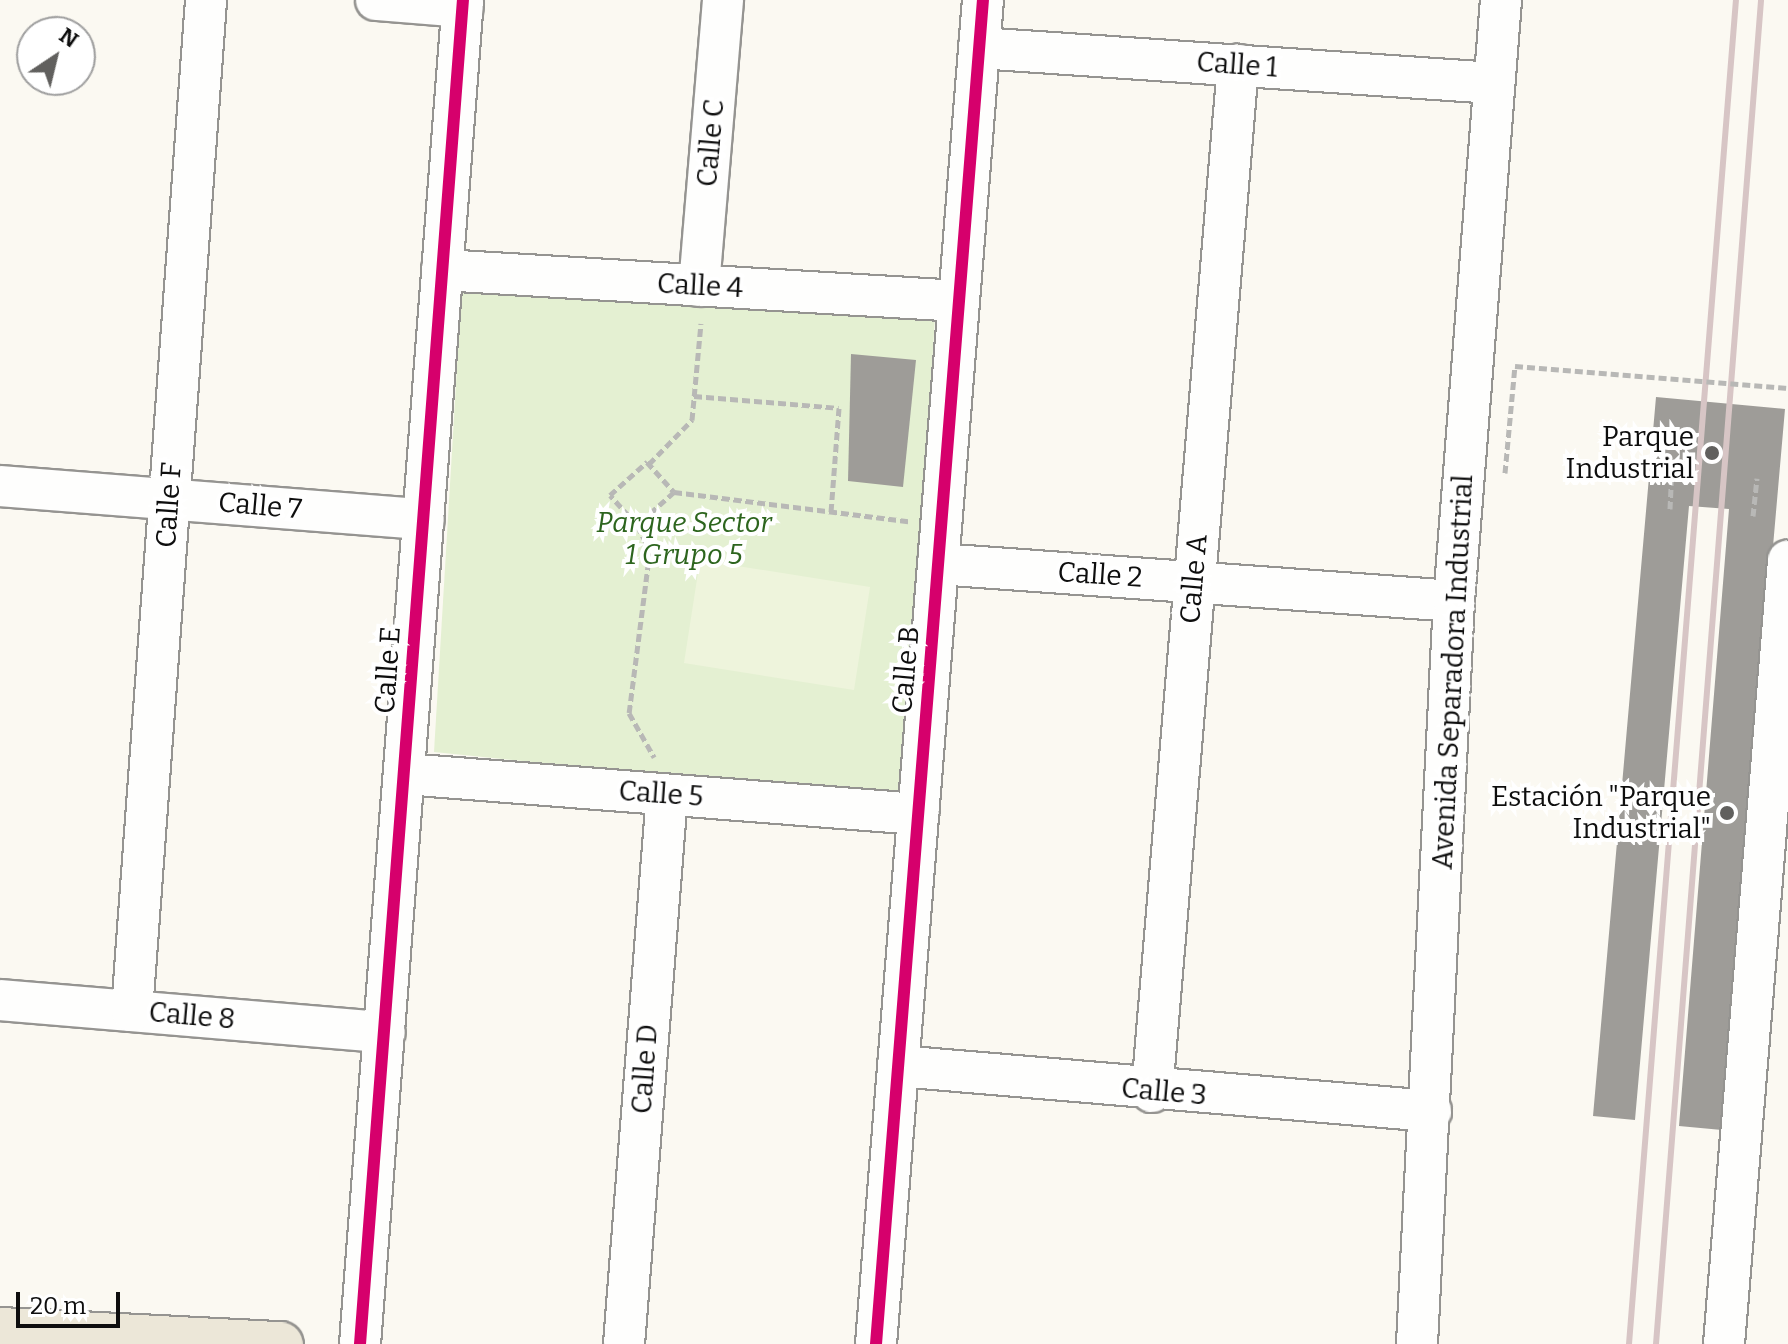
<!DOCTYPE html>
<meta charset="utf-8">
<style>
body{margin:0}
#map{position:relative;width:1788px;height:1344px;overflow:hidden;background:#fbf9f2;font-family:Bitter,serif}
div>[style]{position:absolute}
.green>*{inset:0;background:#e4f0d2}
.pitch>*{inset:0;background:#eef4dc}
.building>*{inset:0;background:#9e9c98}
.path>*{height:5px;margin-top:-2.5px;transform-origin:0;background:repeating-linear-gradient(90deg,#b8b8b6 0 8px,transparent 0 12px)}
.roads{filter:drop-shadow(2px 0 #959491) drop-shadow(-2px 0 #959491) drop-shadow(0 2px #959491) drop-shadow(0 -2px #959491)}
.street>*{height:40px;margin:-20px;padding:0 20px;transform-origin:20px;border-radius:20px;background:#fefefd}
.primary>*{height:44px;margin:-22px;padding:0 22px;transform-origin:22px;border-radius:22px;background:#ece7d8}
.rail>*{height:6px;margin:-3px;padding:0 3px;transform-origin:3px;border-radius:3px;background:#d7c5c5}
.path-bridge>*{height:5px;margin-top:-2.5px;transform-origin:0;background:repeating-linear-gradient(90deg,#b8b8b6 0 8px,transparent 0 12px)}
.cycleway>*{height:12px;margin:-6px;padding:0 6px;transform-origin:6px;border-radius:6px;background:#d6006c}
.dots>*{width:22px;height:22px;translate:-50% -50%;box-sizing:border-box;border:4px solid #fff;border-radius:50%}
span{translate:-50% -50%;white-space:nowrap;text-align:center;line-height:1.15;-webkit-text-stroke:8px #fff;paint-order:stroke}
.street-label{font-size:28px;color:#0e0e0e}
.poi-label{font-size:28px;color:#0e0e0e}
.right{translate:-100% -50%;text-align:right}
.park-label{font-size:28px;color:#2d651e;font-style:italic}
.north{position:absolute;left:16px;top:16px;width:80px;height:80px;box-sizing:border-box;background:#fff;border:2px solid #9f9f9f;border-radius:50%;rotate:35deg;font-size:22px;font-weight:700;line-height:32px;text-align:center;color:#0e0e0e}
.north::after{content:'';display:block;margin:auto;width:28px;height:36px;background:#61605e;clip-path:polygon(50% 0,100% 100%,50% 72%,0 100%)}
.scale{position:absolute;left:16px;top:1292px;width:104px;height:36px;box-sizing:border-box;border:4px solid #0e0e0e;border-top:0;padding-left:10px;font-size:24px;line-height:28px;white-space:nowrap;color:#0e0e0e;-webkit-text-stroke:6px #fff;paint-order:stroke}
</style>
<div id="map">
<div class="green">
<div style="clip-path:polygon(462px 284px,935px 316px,906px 800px,434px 752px)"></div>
</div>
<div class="pitch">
<div style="clip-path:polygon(700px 560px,870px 587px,854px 690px,684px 663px)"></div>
</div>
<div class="building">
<div style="clip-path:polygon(851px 354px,916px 360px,903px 487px,848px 481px)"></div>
<div style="clip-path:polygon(1656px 397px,1785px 409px,1722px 1130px,1679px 1126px,1729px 509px,1689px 506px,1635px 1120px,1593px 1116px)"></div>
</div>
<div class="path">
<div style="left:694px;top:396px;width:145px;rotate:4.7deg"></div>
<div style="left:839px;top:408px;width:104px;rotate:94.4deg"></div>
<div style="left:647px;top:462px;width:40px;rotate:48deg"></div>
<div style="left:674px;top:492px;width:50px;rotate:138.3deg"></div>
<div style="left:637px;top:525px;width:40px;rotate:-132deg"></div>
<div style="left:610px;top:495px;width:50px;rotate:-41.7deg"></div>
<div style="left:649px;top:464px;width:62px;rotate:-45.7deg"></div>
<div style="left:692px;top:420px;width:97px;rotate:-84.7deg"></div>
<div style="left:1505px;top:473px;width:107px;rotate:-84.7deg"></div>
<div style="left:674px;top:492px;width:236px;rotate:7.1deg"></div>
<div style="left:1670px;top:509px;width:42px;rotate:-87.3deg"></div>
<div style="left:1753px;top:516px;width:38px;rotate:-84deg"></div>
<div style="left:637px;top:525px;width:28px;rotate:63deg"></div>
<div style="left:650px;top:550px;width:164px;rotate:97.3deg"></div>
<div style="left:629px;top:713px;width:51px;rotate:60.4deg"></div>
</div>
<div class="roads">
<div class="street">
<div style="left:376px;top:0;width:87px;rotate:4.6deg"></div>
<div style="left:979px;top:48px;width:516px;rotate:3.89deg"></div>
<div style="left:442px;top:270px;width:518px;rotate:3.43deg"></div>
<div style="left:699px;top:286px;width:287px;rotate:-85.2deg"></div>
<div style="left:0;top:486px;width:425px;rotate:4.5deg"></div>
<div style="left:938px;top:564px;width:517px;rotate:4.1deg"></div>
<div style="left:405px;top:774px;width:515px;rotate:4.46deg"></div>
<div style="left:0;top:1000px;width:386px;rotate:4.8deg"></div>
<div style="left:132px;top:1011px;width:1014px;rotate:-85.81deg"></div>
<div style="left:898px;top:1066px;width:535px;rotate:4.83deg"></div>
<div style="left:1152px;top:1092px;width:1031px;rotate:-85.21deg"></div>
<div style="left:360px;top:1344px;width:1348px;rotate:-85.62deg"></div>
<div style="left:624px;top:1344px;width:551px;rotate:-85.52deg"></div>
<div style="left:876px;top:1344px;width:1348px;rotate:-85.45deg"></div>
<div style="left:1417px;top:1344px;width:744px;rotate:-87.15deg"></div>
<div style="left:1454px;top:601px;width:603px;rotate:-85.53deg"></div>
<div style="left:1724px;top:1344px;width:786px;rotate:-85.33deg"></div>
</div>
<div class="primary">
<div style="left:0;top:1330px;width:281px;rotate:2.9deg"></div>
</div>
</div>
<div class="rail">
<div style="left:1629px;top:1344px;width:1348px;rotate:-85.45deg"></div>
<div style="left:1656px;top:1344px;width:1348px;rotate:-85.53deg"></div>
</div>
<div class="path-bridge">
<div style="left:1515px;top:366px;width:274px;rotate:4.6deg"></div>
</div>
<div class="cycleway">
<div style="left:360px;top:1344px;width:1348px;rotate:-85.62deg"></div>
<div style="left:876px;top:1344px;width:1348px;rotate:-85.45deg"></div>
</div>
<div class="dots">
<div style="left:1712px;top:453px;background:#61605e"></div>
<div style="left:1727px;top:813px;background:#61605e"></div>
</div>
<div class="street-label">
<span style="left:1237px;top:65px;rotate:4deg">Calle 1</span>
<span style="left:711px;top:143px;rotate:-85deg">Calle C</span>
<span style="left:700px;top:286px;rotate:3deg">Calle 4</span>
<span style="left:169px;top:505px;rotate:-86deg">Calle F</span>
<span style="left:260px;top:506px;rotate:5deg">Calle 7</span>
<span style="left:1100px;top:575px;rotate:4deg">Calle 2</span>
<span style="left:1194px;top:579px;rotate:-85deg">Calle A</span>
<span style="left:388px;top:670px;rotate:-86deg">Calle E</span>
<span style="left:906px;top:670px;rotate:-85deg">Calle B</span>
<span style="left:1453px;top:672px;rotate:-87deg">Avenida Separadora Industrial</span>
<span style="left:661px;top:794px;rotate:4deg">Calle 5</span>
<span style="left:192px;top:1016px;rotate:5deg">Calle 8</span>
<span style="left:645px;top:1069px;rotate:-86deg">Calle D</span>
<span style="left:1164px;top:1092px;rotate:5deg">Calle 3</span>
</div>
<div class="poi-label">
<span class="right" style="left:1694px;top:453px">Parque<br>Industrial</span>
<span class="right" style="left:1711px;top:813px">Estación "Parque<br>Industrial"</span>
</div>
<div class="park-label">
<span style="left:684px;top:539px">Parque Sector<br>1 Grupo 5</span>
</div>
<div class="north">N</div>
<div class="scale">20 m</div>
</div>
